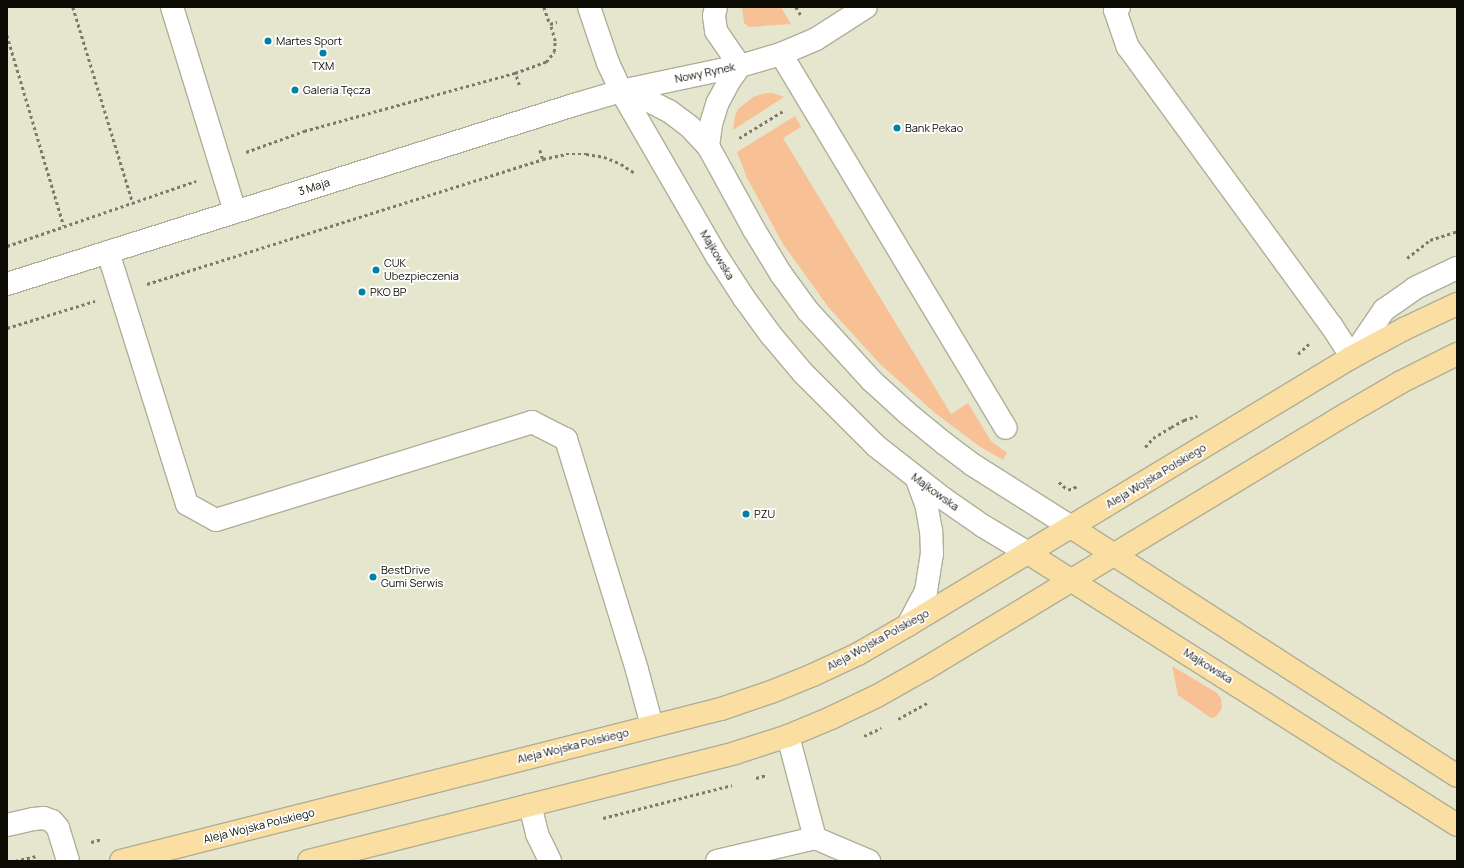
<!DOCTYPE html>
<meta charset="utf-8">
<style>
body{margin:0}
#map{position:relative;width:1464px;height:868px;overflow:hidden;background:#e6e6cf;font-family:Manrope,sans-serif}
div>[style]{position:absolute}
.green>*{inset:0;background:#f7c195}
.path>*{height:2.5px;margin-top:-1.25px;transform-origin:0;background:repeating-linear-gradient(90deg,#7b7b6c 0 3px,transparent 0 6px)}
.roads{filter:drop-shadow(1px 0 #afaf99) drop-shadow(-1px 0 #afaf99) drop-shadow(0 1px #afaf99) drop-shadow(0 -1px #afaf99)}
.minor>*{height:22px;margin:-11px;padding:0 11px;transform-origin:11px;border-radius:11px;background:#fff}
.major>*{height:22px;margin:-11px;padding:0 11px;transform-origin:11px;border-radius:11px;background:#fbdea1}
.dots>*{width:11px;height:11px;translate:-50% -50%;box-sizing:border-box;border:2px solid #fff;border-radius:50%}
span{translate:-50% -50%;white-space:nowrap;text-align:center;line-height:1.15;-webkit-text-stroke:3.5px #fff;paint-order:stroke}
.poi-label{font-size:11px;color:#0c0c05}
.left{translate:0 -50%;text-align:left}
.street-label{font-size:11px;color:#0c0c05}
.frame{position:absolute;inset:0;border:8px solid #0c0c05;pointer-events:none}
</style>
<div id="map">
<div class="green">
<div style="clip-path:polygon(742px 7px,781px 7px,791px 24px,749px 27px,744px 23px)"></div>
<div style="clip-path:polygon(766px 93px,773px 93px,784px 97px,733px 130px,735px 116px,738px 109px,753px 97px)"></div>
<div style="clip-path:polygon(795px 116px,801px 127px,783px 138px,951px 414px,968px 403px,991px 441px,1007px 453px,1003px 460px,979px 446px,935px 413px,881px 365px,829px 308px,783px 244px,747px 178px,737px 152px)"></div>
<div style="clip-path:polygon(1172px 666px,1217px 693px,1221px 699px,1222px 708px,1216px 717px,1211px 718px,1178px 695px)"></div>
</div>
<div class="path">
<div style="left:73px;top:7px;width:205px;rotate:73deg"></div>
<div style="left:544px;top:7px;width:18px;rotate:71deg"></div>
<div style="left:796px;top:7px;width:9px;rotate:58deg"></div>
<div style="left:7px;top:35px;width:199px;rotate:73.4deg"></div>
<div style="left:519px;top:85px;width:13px;rotate:-108deg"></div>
<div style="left:515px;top:73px;width:33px;rotate:-20deg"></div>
<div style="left:546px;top:62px;width:13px;rotate:-51deg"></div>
<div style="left:554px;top:52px;width:11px;rotate:-85deg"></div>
<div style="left:555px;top:41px;width:18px;rotate:-106deg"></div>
<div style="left:550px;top:24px;width:7px;rotate:-16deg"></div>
<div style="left:739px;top:138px;width:52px;rotate:-31.5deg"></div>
<div style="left:540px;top:150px;width:9px;rotate:72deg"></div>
<div style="left:543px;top:159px;width:24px;rotate:-12deg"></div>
<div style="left:566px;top:154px;width:20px"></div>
<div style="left:586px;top:154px;width:18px;rotate:9deg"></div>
<div style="left:604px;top:157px;width:18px;rotate:22deg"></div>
<div style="left:621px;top:164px;width:17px;rotate:33deg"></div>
<div style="left:246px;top:152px;width:62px;rotate:-19.9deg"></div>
<div style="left:304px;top:131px;width:219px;rotate:-15.4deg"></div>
<div style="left:7px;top:246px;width:200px;rotate:-19deg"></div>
<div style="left:1407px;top:258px;width:29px;rotate:-38deg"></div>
<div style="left:1430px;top:240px;width:28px;rotate:-18deg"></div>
<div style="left:147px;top:284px;width:415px;rotate:-17.5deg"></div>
<div style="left:7px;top:328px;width:92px;rotate:-17.1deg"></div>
<div style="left:1298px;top:354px;width:16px;rotate:-43deg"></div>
<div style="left:1145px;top:447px;width:12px;rotate:-48deg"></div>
<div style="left:1153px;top:438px;width:21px;rotate:-31deg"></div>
<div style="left:1171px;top:427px;width:15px;rotate:-28deg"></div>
<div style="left:1184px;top:420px;width:14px;rotate:-17deg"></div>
<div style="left:1059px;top:482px;width:12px;rotate:42deg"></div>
<div style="left:1068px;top:490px;width:11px;rotate:-22deg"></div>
<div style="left:898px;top:719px;width:33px;rotate:-29deg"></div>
<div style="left:864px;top:736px;width:19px;rotate:-25deg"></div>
<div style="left:756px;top:778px;width:11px;rotate:-15deg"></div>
<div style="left:603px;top:818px;width:133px;rotate:-14.3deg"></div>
<div style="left:91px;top:842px;width:11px;rotate:-15deg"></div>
<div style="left:15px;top:861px;width:22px;rotate:-13deg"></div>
</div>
<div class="roads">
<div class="minor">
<div style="left:172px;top:7px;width:214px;rotate:72.9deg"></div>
<div style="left:589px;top:7px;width:59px;rotate:71.3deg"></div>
<div style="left:608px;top:63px;width:31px;rotate:65deg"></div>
<div style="left:621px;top:91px;width:193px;rotate:59.9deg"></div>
<div style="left:718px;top:258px;width:48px;rotate:57deg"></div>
<div style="left:744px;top:298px;width:46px;rotate:53.9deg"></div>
<div style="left:771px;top:335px;width:50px;rotate:49.9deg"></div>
<div style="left:803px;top:373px;width:103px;rotate:45deg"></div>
<div style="left:876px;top:446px;width:86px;rotate:37.9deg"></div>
<div style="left:944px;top:499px;width:47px;rotate:34.7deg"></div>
<div style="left:983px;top:526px;width:52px;rotate:31deg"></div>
<div style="left:716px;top:7px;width:9px;rotate:103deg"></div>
<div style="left:714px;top:16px;width:15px;rotate:82deg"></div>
<div style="left:716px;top:31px;width:42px;rotate:55.6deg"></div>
<div style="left:1119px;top:7px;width:5px;rotate:143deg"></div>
<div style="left:1115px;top:10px;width:39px;rotate:71deg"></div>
<div style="left:1128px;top:47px;width:344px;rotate:53.9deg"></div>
<div style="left:1331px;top:325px;width:38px;rotate:57deg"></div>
<div style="left:1352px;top:357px;width:57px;rotate:-55.8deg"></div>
<div style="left:1384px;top:310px;width:38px;rotate:-35deg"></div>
<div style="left:1415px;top:288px;width:47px;rotate:-25.5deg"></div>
<div style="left:781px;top:54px;width:436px;rotate:59deg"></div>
<div style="left:621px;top:91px;width:25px;rotate:18deg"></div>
<div style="left:645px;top:99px;width:27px;rotate:27deg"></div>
<div style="left:669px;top:111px;width:26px;rotate:37deg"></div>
<div style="left:690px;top:127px;width:26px;rotate:47deg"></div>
<div style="left:708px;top:146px;width:94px;rotate:61.2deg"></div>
<div style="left:753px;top:228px;width:54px;rotate:58.7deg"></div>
<div style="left:781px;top:274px;width:46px;rotate:53.9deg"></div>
<div style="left:808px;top:311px;width:95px;rotate:47.6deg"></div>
<div style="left:872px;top:381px;width:47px;rotate:42.4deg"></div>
<div style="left:907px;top:413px;width:49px;rotate:39.2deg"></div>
<div style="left:945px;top:444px;width:35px;rotate:37deg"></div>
<div style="left:973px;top:465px;width:116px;rotate:32.3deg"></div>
<div style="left:708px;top:146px;width:22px;rotate:-82deg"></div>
<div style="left:711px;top:124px;width:21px;rotate:-73deg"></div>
<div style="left:717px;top:104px;width:24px;rotate:-62deg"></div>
<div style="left:728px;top:83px;width:21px;rotate:-55deg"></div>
<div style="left:108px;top:252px;width:264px;rotate:72.6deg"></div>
<div style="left:187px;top:504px;width:33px;rotate:29deg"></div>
<div style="left:216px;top:520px;width:331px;rotate:-17.2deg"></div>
<div style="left:532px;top:422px;width:38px;rotate:27deg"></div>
<div style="left:566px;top:439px;width:242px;rotate:72.9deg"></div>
<div style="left:637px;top:670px;width:58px;rotate:75deg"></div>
<div style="left:7px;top:284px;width:598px;rotate:-17.53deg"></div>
<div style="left:577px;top:104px;width:46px;rotate:-16.5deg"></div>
<div style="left:621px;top:91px;width:122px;rotate:-11.9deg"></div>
<div style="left:740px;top:66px;width:43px;rotate:-16.3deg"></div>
<div style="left:781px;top:54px;width:38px;rotate:-23deg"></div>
<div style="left:816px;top:39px;width:59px;rotate:-32.6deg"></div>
<div style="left:908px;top:625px;width:38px;rotate:-62deg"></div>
<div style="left:926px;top:591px;width:37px;rotate:-81deg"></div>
<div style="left:932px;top:554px;width:23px;rotate:-92deg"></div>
<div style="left:931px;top:531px;width:27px;rotate:-100deg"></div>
<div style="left:926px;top:504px;width:27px;rotate:-110deg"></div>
<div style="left:788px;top:736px;width:106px;rotate:75.2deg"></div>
<div style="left:815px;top:838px;width:59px;rotate:23.1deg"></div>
<div style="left:530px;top:805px;width:30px;rotate:76deg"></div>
<div style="left:537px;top:834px;width:30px;rotate:64deg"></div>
<div style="left:7px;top:825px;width:27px;rotate:-13deg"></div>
<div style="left:33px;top:819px;width:11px;rotate:-5deg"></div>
<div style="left:44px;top:818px;width:9px;rotate:21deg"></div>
<div style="left:52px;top:821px;width:9px;rotate:49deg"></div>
<div style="left:58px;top:828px;width:34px;rotate:73deg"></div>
<div style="left:717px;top:861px;width:101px;rotate:-13.2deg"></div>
</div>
<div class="major">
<div style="left:1071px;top:527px;width:459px;rotate:32.8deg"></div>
<div style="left:1028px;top:553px;width:508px;rotate:32.38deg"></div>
<div style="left:121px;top:861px;width:619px;rotate:-14.22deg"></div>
<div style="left:721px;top:709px;width:53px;rotate:-18.8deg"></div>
<div style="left:771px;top:692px;width:45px;rotate:-22deg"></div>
<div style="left:813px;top:675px;width:50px;rotate:-25deg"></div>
<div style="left:858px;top:654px;width:58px;rotate:-30.1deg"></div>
<div style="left:908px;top:625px;width:519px;rotate:-31.12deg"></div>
<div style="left:1352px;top:357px;width:59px;rotate:-28.3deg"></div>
<div style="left:1404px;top:329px;width:59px;rotate:-25.3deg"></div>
<div style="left:309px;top:861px;width:439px;rotate:-14.2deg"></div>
<div style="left:735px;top:753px;width:56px;rotate:-17.8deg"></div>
<div style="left:788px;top:736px;width:47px;rotate:-22.7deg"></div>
<div style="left:831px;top:718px;width:51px;rotate:-25.6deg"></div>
<div style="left:877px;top:696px;width:55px;rotate:-29.4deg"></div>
<div style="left:925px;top:669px;width:494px;rotate:-31.2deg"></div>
<div style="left:1348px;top:413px;width:61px;rotate:-30.3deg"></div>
<div style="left:1401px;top:382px;width:63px;rotate:-26.6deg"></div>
</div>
</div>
<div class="dots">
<div style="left:268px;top:41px;background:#0082a5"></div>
<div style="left:323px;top:53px;background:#0082a5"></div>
<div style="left:295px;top:90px;background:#0082a5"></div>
<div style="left:897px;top:128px;background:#0082a5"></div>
<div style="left:376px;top:270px;background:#0082a5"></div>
<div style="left:362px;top:292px;background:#0082a5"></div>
<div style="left:746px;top:514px;background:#0082a5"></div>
<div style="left:373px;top:577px;background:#0082a5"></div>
</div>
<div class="poi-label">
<span class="left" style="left:276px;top:41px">Martes Sport</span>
<span style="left:323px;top:66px">TXM</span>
<span class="left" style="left:303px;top:90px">Galeria Tęcza</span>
<span class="left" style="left:905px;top:128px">Bank Pekao</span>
<span class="left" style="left:384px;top:270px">CUK<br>Ubezpieczenia</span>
<span class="left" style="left:370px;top:292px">PKO BP</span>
<span class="left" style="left:754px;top:514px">PZU</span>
<span class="left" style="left:381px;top:577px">BestDrive<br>Gumi Serwis</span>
</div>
<div class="street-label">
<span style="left:705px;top:73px;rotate:-12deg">Nowy Rynek</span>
<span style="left:314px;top:187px;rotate:-18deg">3 Maja</span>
<span style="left:717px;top:255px;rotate:59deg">Majkowska</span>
<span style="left:1156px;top:476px;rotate:-31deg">Aleja Wojska Polskiego</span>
<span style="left:935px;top:492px;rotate:36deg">Majkowska</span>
<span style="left:878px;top:640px;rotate:-29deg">Aleja Wojska Polskiego</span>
<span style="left:1208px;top:666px;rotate:32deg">Majkowska</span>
<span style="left:573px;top:746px;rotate:-14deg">Aleja Wojska Polskiego</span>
<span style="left:259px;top:826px;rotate:-14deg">Aleja Wojska Polskiego</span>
</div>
<div class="frame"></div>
</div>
